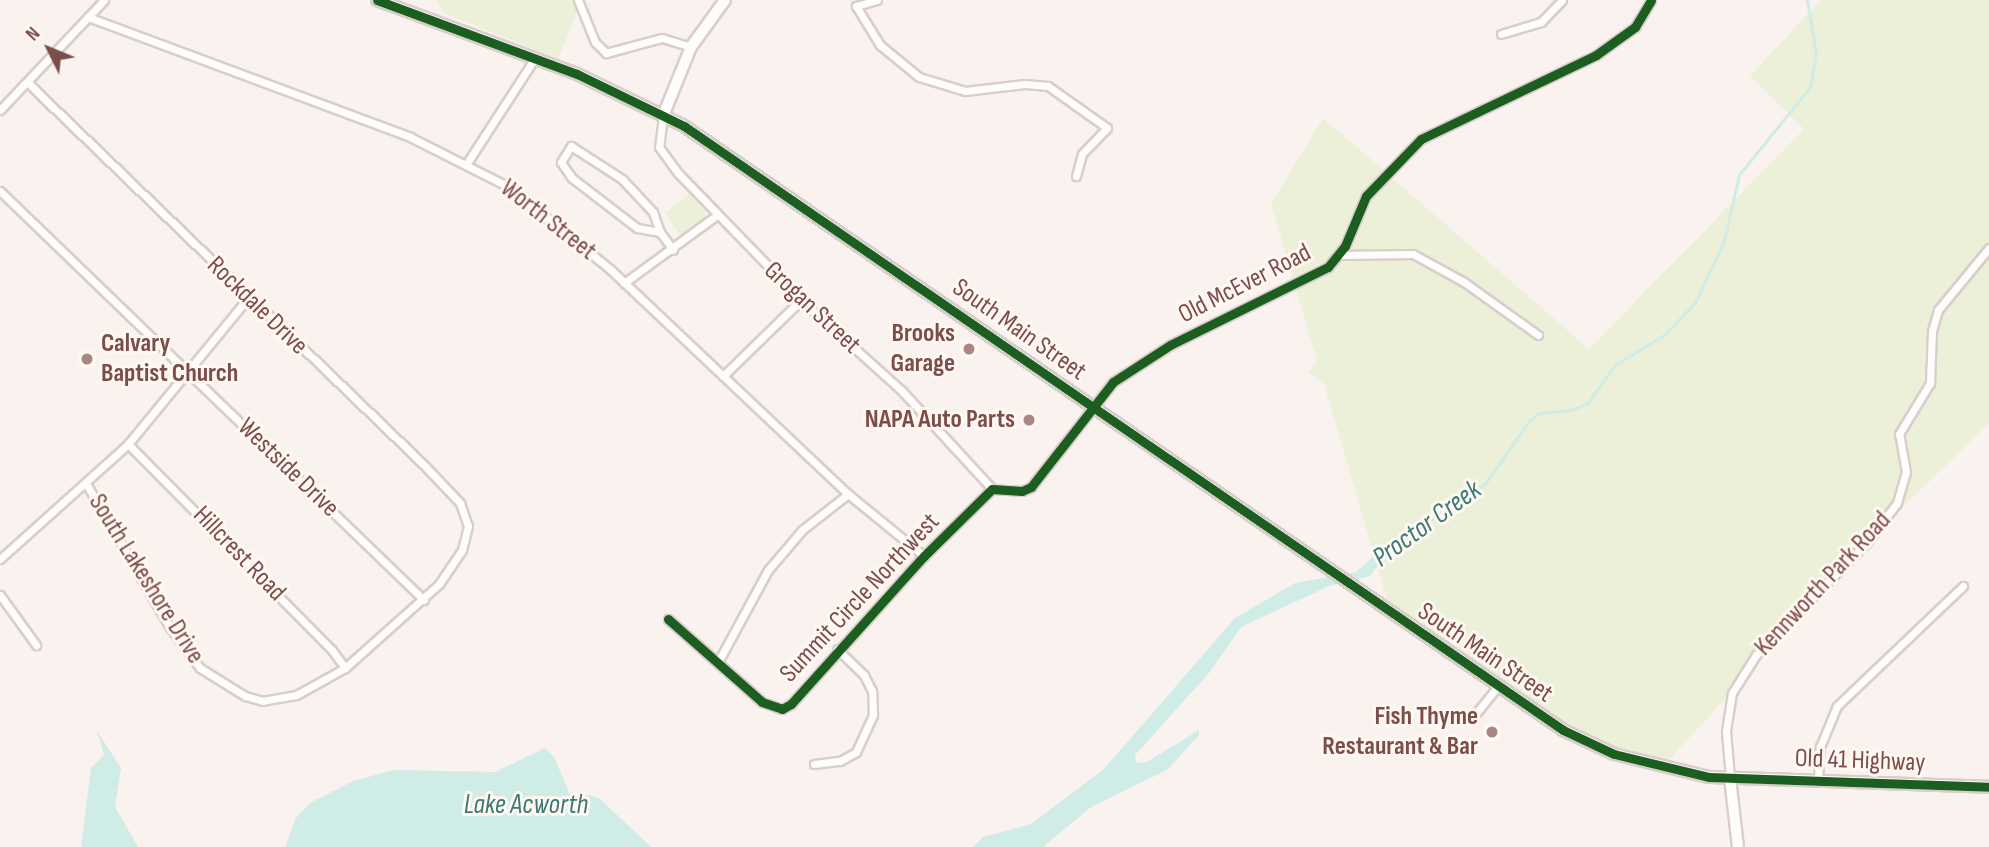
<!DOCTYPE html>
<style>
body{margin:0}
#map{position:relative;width:1989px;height:847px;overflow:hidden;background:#faf2ee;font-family:"Sofia Sans Condensed",sans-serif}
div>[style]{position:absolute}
.green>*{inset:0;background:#ecf0d8}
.water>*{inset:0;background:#cfece7}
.stream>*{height:2.5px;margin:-1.25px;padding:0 1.25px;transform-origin:1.25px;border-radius:1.25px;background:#cfece7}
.roads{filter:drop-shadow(2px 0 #d9cecb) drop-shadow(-2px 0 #d9cecb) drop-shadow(0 2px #d9cecb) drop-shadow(0 -2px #d9cecb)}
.minor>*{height:7px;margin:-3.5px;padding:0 3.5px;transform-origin:3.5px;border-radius:3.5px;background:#fefdfc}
.tertiary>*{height:10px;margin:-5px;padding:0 5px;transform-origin:5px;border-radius:5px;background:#fefdfc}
.secondary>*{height:10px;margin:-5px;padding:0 5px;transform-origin:5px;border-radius:5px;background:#fefdfc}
.cycleway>*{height:9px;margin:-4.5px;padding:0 4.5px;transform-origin:4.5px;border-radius:4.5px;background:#1b5e20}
.dots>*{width:19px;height:19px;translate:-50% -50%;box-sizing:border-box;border:4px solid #fff7f2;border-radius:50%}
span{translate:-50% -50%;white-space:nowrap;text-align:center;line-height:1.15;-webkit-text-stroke:6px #fff7f2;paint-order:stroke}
.street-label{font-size:26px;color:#7c4e4a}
.poi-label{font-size:26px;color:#7c4e4a;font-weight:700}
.right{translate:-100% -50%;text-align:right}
.left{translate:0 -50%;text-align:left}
.water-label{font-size:28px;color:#397b74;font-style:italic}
.north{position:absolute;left:14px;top:14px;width:70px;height:70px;-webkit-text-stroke:5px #fff7f2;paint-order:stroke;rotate:313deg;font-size:19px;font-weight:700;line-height:28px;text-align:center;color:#7c4e4a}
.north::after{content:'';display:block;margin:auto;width:24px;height:32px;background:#7c4e4a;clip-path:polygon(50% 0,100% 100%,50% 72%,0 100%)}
</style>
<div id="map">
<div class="green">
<div style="clip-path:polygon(437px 0,575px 0,579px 7px,558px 59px,442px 12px)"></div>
<div style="clip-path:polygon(1821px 0,1989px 0,1989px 423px,1893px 517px,1665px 764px,1598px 749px,1479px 675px,1388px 603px,1324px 384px,1309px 373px,1317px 361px,1271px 204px,1323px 118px,1589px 349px,1804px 129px,1750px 76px)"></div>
<div style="clip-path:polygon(689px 194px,706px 212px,705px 218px,681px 237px,665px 213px)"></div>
</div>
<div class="water">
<div style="clip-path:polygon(1387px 544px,1392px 547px,1370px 576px,1329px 586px,1241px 627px,1209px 673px,1135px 755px,1136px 763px,1147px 762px,1199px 730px,1199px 735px,1167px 770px,1091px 807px,1043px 847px,973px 847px,983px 837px,1031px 824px,1104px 769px,1235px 618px,1295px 583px,1356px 572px)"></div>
<div style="clip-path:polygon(97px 731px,121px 768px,115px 807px,138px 847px,81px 847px,91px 768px,104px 755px)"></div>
<div style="clip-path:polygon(545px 748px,554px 757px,572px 799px,587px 795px,599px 798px,651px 847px,285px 847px,296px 818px,310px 803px,353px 781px,394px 770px,495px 772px)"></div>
</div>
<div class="stream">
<div style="left:1390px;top:547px;width:114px;rotate:-33.6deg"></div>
<div style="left:1485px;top:484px;width:78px;rotate:-54.9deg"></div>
<div style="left:1530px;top:420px;width:11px;rotate:-38deg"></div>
<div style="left:1539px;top:413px;width:33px;rotate:-5deg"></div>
<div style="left:1572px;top:410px;width:17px;rotate:-24deg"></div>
<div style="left:1588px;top:403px;width:47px;rotate:-54.6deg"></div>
<div style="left:1615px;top:365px;width:57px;rotate:-31.5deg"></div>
<div style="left:1664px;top:335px;width:45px;rotate:-45.9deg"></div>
<div style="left:1695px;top:303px;width:68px;rotate:-64.9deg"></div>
<div style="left:1724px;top:241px;width:68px;rotate:-77.2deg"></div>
<div style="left:1739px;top:175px;width:113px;rotate:-51.1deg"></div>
<div style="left:1810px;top:87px;width:34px;rotate:-80deg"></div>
<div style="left:1816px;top:54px;width:55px;rotate:-99.5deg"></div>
</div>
<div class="roads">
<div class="minor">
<div style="left:578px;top:0;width:45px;rotate:68deg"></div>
<div style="left:595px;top:42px;width:16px;rotate:45deg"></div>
<div style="left:606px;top:53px;width:58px;rotate:-15deg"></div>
<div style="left:662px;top:38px;width:30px;rotate:17deg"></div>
<div style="left:877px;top:0;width:22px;rotate:164deg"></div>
<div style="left:856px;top:6px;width:46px;rotate:58.4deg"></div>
<div style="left:880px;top:45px;width:50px;rotate:39.4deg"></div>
<div style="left:919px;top:77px;width:48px;rotate:16.9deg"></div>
<div style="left:965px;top:91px;width:60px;rotate:-6.7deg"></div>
<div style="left:1025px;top:84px;width:23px;rotate:5deg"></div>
<div style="left:1048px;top:86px;width:72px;rotate:35.4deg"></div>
<div style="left:1107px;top:128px;width:36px;rotate:134deg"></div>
<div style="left:1082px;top:154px;width:23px;rotate:105deg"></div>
<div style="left:88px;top:17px;width:344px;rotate:20.4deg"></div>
<div style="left:410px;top:137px;width:111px;rotate:26.8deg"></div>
<div style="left:509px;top:187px;width:130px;rotate:39.1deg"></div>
<div style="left:610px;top:269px;width:328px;rotate:43.4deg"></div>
<div style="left:848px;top:494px;width:98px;rotate:39.2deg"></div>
<div style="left:1501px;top:34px;width:42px;rotate:-16.7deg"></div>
<div style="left:1541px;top:22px;width:30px;rotate:-46deg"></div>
<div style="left:28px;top:83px;width:549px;rotate:43.97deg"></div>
<div style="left:423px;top:464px;width:54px;rotate:46.5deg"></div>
<div style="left:460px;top:503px;width:24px;rotate:71deg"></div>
<div style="left:468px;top:526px;width:25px;rotate:104deg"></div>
<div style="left:462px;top:550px;width:41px;rotate:124.1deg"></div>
<div style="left:439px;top:584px;width:126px;rotate:138.2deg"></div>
<div style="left:345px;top:668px;width:56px;rotate:151.1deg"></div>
<div style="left:296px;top:695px;width:34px;rotate:170deg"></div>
<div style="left:263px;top:701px;width:19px;rotate:-164deg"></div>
<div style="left:245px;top:696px;width:53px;rotate:-148.1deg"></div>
<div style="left:200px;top:668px;width:52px;rotate:-126.4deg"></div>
<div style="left:169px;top:626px;width:163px;rotate:-120.2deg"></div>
<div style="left:0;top:110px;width:151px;rotate:-46.6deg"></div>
<div style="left:663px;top:116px;width:31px;rotate:97deg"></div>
<div style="left:659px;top:147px;width:32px;rotate:54deg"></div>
<div style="left:678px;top:173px;width:177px;rotate:45.9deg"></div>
<div style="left:801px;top:300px;width:136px;rotate:42deg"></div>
<div style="left:902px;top:391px;width:133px;rotate:47.4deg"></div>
<div style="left:571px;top:146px;width:61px;rotate:32.9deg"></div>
<div style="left:622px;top:179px;width:45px;rotate:46.8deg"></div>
<div style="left:653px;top:212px;width:21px;rotate:71deg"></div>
<div style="left:660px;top:232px;width:23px;rotate:-170deg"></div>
<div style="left:637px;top:228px;width:82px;rotate:-142.4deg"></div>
<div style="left:572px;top:178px;width:19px;rotate:-125deg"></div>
<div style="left:561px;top:162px;width:19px;rotate:-58deg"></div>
<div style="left:467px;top:163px;width:125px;rotate:-57.1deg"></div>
<div style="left:0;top:191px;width:589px;rotate:43.97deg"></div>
<div style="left:660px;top:232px;width:22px;rotate:54deg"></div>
<div style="left:1339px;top:255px;width:74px;rotate:-0.8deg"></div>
<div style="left:1413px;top:254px;width:58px;rotate:28.8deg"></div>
<div style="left:1464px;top:282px;width:91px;rotate:35.6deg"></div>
<div style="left:624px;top:283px;width:115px;rotate:-36.2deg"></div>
<div style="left:723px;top:376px;width:109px;rotate:-44.3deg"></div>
<div style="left:128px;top:444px;width:290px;rotate:45.3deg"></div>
<div style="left:332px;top:650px;width:22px;rotate:54deg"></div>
<div style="left:0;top:559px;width:172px;rotate:-41.9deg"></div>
<div style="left:128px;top:444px;width:188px;rotate:-50.6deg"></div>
<div style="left:0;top:595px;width:62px;rotate:54.2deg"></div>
<div style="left:668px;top:619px;width:125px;rotate:41.4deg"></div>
<div style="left:762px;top:702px;width:21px;rotate:19deg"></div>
<div style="left:782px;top:709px;width:10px;rotate:-29deg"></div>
<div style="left:791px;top:704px;width:199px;rotate:-48.1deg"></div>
<div style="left:924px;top:556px;width:95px;rotate:-44.6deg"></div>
<div style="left:992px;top:489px;width:30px;rotate:4deg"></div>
<div style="left:1022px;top:491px;width:10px;rotate:-24deg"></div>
<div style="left:1031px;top:487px;width:133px;rotate:-52deg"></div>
<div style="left:1113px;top:382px;width:68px;rotate:-33deg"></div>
<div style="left:1170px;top:345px;width:176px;rotate:-26.3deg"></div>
<div style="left:1328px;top:267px;width:27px;rotate:-51deg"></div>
<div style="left:1345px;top:246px;width:54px;rotate:-67.2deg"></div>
<div style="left:1366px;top:196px;width:79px;rotate:-46deg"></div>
<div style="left:1421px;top:139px;width:194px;rotate:-25.6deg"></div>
<div style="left:1596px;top:55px;width:48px;rotate:-35.7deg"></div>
<div style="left:1635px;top:27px;width:31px;rotate:-59deg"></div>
<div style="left:718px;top:662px;width:105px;rotate:-61.5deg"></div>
<div style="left:768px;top:570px;width:52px;rotate:-49.6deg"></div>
<div style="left:802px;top:530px;width:58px;rotate:-38deg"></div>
<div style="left:1477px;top:712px;width:32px;rotate:-51deg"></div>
<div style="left:814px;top:764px;width:26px;rotate:-7deg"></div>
<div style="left:840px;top:761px;width:18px;rotate:-29deg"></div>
<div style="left:856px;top:752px;width:41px;rotate:-65.3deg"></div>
<div style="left:873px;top:715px;width:24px;rotate:-92deg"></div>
<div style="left:872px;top:691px;width:18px;rotate:-117deg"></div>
<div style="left:864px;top:675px;width:37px;rotate:-136deg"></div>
<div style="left:1730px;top:778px;width:47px;rotate:-94.9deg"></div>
<div style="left:1726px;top:731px;width:38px;rotate:-81deg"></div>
<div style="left:1732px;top:693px;width:45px;rotate:-57.7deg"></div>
<div style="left:1756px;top:655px;width:158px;rotate:-45.5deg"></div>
<div style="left:1867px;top:542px;width:49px;rotate:-52.4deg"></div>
<div style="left:1897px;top:503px;width:32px;rotate:-74deg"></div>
<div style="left:1906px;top:472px;width:39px;rotate:-100deg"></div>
<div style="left:1899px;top:434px;width:60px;rotate:-58.7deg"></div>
<div style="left:1930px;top:383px;width:52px;rotate:-87.8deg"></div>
<div style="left:1932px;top:331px;width:22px;rotate:-74deg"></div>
<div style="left:1938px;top:310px;width:80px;rotate:-50.6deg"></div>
<div style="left:1818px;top:780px;width:33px;rotate:-87deg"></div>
<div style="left:1820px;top:747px;width:44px;rotate:-67.5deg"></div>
<div style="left:1837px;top:706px;width:174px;rotate:-43.6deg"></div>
</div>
<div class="tertiary">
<div style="left:663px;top:116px;width:74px;rotate:-67.9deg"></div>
<div style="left:691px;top:47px;width:58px;rotate:-54.1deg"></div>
<div style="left:1730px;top:778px;width:69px;rotate:83.4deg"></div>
</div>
<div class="secondary">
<div style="left:377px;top:0;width:213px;rotate:20.3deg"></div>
<div style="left:577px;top:74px;width:119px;rotate:25.9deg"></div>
<div style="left:684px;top:126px;width:1067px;rotate:34.49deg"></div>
<div style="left:1563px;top:730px;width:56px;rotate:25.2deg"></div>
<div style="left:1614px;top:754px;width:98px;rotate:13.6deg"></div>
<div style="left:1709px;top:777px;width:280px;rotate:2deg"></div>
</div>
</div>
<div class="cycleway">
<div style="left:377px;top:0;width:213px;rotate:20.3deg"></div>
<div style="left:577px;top:74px;width:119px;rotate:25.9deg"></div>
<div style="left:684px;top:126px;width:1067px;rotate:34.49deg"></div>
<div style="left:1563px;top:730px;width:56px;rotate:25.2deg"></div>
<div style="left:1614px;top:754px;width:98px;rotate:13.6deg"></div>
<div style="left:1709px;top:777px;width:280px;rotate:2deg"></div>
<div style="left:668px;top:619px;width:125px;rotate:41.4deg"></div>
<div style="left:762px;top:702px;width:21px;rotate:19deg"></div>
<div style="left:782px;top:709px;width:10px;rotate:-29deg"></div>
<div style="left:791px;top:704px;width:199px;rotate:-48.1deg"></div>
<div style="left:924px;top:556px;width:95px;rotate:-44.6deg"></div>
<div style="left:992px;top:489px;width:30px;rotate:4deg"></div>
<div style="left:1022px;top:491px;width:10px;rotate:-24deg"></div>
<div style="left:1031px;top:487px;width:133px;rotate:-52deg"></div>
<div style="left:1113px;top:382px;width:68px;rotate:-33deg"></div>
<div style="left:1170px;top:345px;width:176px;rotate:-26.3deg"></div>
<div style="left:1328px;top:267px;width:27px;rotate:-51deg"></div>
<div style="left:1345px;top:246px;width:54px;rotate:-67.2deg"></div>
<div style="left:1366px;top:196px;width:79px;rotate:-46deg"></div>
<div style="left:1421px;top:139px;width:194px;rotate:-25.6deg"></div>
<div style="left:1596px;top:55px;width:48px;rotate:-35.7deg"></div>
<div style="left:1635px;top:27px;width:31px;rotate:-59deg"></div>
</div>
<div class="dots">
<div style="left:969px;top:349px;background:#a88783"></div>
<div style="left:87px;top:359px;background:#a88783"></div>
<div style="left:1029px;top:420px;background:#a88783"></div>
<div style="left:1492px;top:732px;background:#a88783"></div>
</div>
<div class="street-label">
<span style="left:548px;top:220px;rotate:38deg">Worth Street</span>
<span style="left:1245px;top:284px;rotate:-27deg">Old McEver Road</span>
<span style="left:257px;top:306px;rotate:44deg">Rockdale Drive</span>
<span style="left:812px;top:308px;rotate:43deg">Grogan Street</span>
<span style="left:1019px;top:330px;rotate:35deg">South Main Street</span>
<span style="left:288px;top:468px;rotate:44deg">Westside Drive</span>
<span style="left:239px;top:554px;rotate:46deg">Hillcrest Road</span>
<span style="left:146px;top:579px;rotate:58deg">South Lakeshore Drive</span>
<span style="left:1823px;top:584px;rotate:-47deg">Kennworth Park Road</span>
<span style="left:860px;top:598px;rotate:-47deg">Summit Circle Northwest</span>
<span style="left:1485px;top:653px;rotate:34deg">South Main Street</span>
<span style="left:1860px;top:761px;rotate:2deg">Old 41 Highway</span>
</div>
<div class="poi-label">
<span class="right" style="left:955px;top:349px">Brooks<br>Garage</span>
<span class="left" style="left:101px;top:359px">Calvary<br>Baptist Church</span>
<span class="right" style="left:1015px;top:420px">NAPA Auto Parts</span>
<span class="right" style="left:1478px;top:732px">Fish Thyme<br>Restaurant &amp; Bar</span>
</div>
<div class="water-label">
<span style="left:1427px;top:524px;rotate:-36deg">Proctor Creek</span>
<span style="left:526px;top:805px">Lake Acworth</span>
</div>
<div class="north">N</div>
</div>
